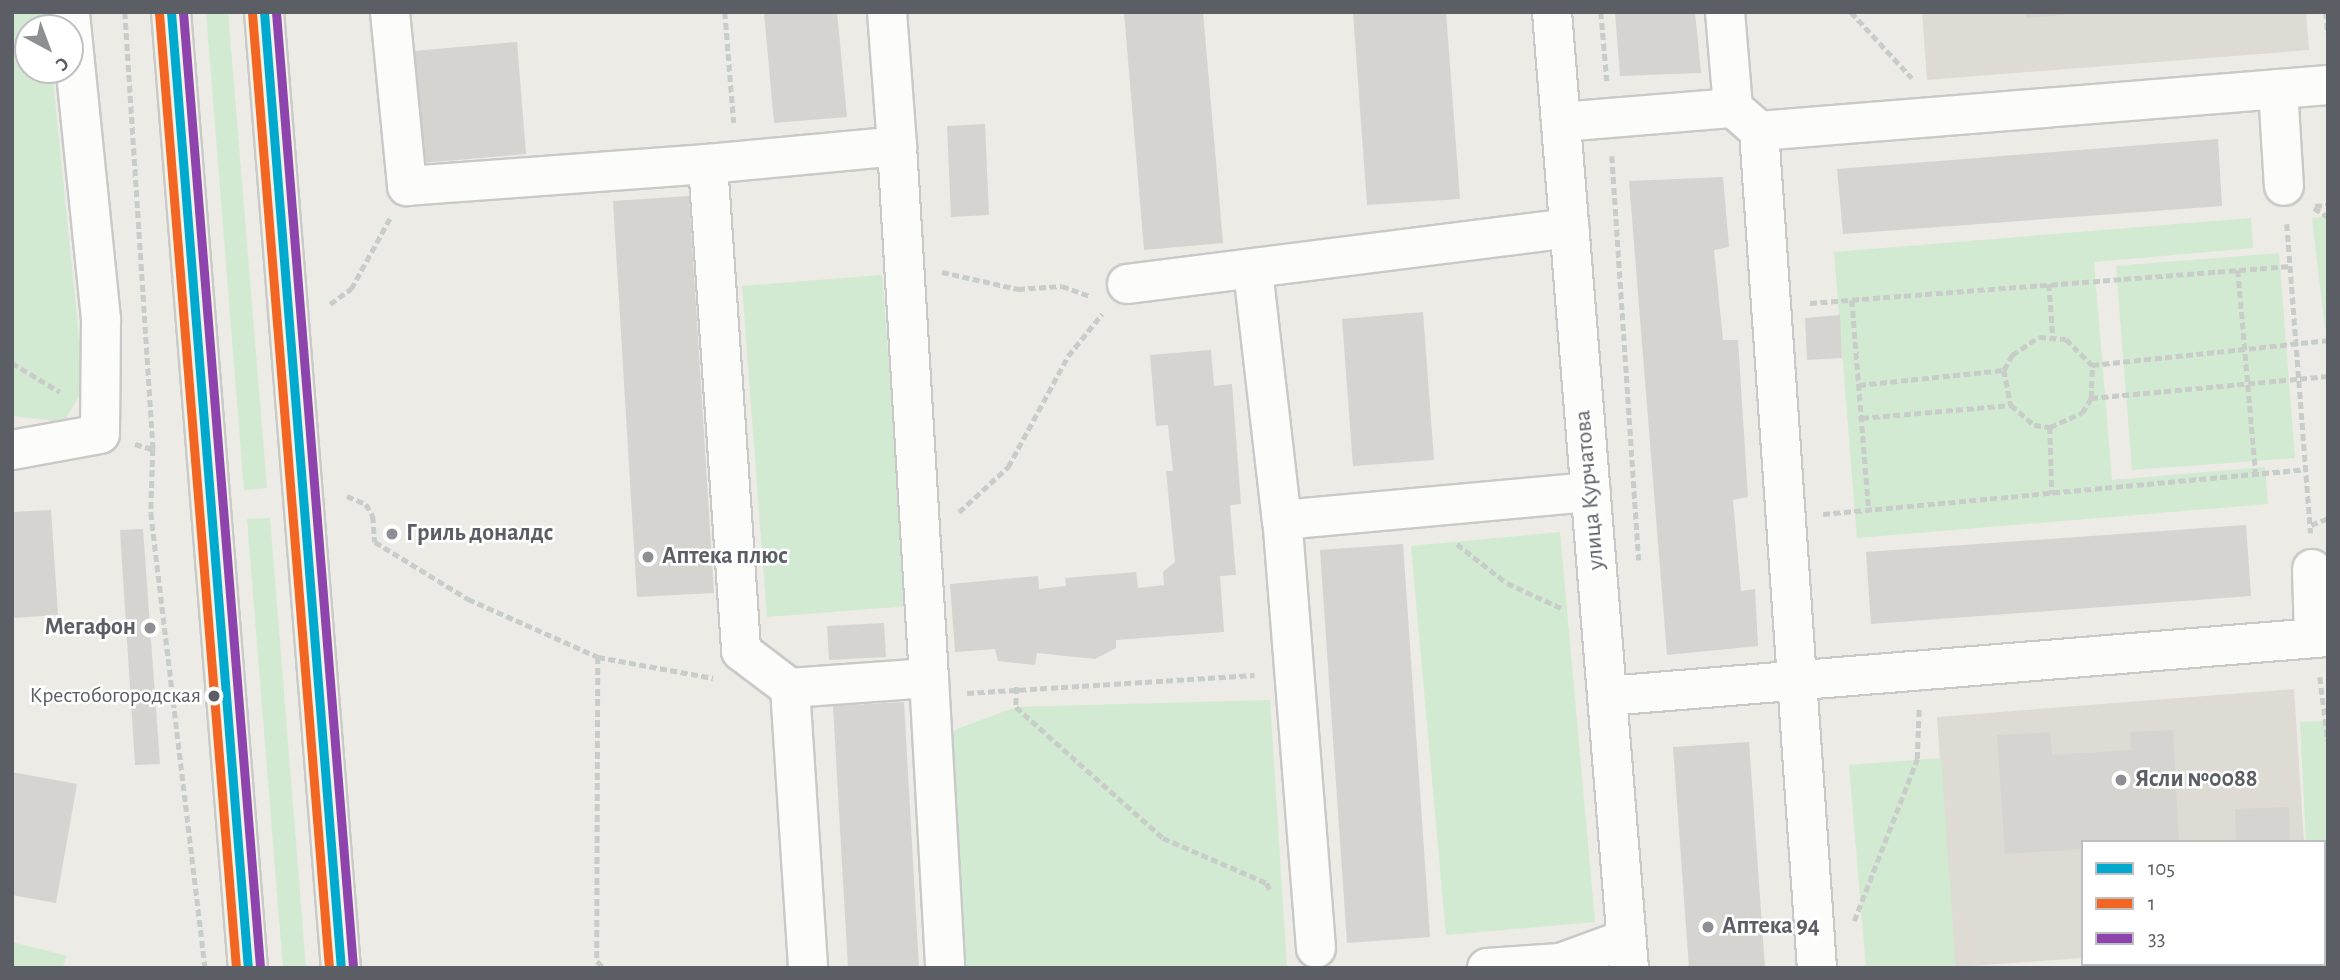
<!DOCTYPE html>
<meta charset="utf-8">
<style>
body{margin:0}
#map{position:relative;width:2340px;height:980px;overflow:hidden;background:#ecebe5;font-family:"Alegreya Sans",sans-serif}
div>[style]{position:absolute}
.education>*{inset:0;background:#dddbd3}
.green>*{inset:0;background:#d2ead1}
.building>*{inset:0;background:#d5d4d0}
.path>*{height:4.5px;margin-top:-2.25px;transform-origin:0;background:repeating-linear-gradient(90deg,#c8cdca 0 7px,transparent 0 10.5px)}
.roads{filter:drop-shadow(2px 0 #c8c9c8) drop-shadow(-2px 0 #c8c9c8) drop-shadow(0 2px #c8c9c8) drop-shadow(0 -2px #c8c9c8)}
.minor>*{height:38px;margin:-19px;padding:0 19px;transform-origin:19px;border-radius:19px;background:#fcfcfb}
.major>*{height:38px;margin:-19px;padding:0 19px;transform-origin:19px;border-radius:19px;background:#f3f2e7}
.bus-1>*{height:9px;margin:-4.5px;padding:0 4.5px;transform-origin:4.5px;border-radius:4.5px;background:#00a9ce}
.bus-2>*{height:9px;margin:-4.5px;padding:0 4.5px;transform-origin:4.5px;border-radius:4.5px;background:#f26522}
.bus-3>*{height:9px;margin:-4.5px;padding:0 4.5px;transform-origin:4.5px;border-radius:4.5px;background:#8e44ad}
.dots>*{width:19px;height:19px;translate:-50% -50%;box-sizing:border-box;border:4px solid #fff;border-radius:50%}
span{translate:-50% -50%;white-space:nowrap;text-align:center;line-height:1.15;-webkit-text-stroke:5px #fff;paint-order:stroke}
.bus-label{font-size:22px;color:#5b5e65}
.right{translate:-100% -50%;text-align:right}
.street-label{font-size:24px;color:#5b5e65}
.poi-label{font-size:24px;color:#5b5e65;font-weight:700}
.left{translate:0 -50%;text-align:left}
.frame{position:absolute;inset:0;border:14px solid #5b5e65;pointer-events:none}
.legend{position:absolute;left:2081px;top:840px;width:245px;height:126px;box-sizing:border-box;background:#fff;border:2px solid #bdbfc1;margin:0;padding:9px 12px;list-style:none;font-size:21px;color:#5b5e65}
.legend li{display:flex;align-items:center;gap:14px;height:35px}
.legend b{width:35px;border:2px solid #bdbfc1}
.north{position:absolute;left:14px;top:14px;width:70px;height:70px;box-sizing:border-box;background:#fff;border:2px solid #bdbfc1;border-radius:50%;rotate:139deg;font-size:19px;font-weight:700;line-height:28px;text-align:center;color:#5b5e65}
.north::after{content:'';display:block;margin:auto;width:24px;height:32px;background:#8e8f92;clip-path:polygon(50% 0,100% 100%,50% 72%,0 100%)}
</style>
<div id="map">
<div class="education">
<div style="clip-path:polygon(1922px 12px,2306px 12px,2309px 50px,1927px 80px)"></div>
<div style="clip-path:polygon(2294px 689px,2304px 842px,2083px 842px,2083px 958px,1955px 967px,1937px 717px)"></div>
</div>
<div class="green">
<div style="clip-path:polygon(12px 12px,46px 12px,48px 28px,28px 28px,28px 70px,52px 70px,84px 387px,64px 422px,12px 416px)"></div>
<div style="clip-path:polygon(206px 12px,228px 12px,267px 488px,244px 490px)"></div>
<div style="clip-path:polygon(2328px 217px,2328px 328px,2325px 329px,2312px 218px)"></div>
<div style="clip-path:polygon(2251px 218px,2253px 248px,2094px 262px,2112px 480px,2265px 467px,2268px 504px,1857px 538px,1834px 252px)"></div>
<div style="clip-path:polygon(2279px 253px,2295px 458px,2132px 470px,2116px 266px)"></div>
<div style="clip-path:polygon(882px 275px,908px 606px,767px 617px,742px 286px)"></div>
<div style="clip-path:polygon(270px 518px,306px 968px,283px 968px,247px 519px)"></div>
<div style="clip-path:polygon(1560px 532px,1595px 922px,1446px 935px,1411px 546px)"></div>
<div style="clip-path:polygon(1270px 700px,1287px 968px,964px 968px,952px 731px,1016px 707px)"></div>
<div style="clip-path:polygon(2328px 721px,2328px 939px,2324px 939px,2324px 842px,2306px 842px,2300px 722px)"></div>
<div style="clip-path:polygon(1941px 758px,1956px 968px,1866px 968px,1849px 765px)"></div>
<div style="clip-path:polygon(12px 942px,67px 956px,62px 968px,12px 968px)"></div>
</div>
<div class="building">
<div style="clip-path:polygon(764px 12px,837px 12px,847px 117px,774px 123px)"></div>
<div style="clip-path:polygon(1124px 12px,1203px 12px,1223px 243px,1144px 250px)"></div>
<div style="clip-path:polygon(1353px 12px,1446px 12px,1460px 199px,1367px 205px)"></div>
<div style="clip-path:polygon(1615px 12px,1695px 12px,1701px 73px,1620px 76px)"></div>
<div style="clip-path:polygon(2026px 12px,2069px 12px,2070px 14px,2026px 18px)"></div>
<div style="clip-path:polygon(517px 42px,526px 154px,411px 164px,402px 52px)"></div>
<div style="clip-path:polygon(985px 124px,989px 215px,951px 217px,947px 126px)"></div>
<div style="clip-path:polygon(2218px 139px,2222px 206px,1843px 234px,1837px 169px)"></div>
<div style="clip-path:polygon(1723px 177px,1729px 247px,1714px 250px,1723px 340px,1738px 340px,1748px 497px,1733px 500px,1741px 591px,1755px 589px,1758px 646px,1667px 655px,1629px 181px)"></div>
<div style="clip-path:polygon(689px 196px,714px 593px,637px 597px,613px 201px)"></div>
<div style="clip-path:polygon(1423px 312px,1434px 460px,1353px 466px,1342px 319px)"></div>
<div style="clip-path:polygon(1840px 315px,1842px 358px,1807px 360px,1805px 318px)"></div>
<div style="clip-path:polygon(1211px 350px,1214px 386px,1232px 384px,1241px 504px,1230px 505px,1236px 575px,1220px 576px,1224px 632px,1116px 640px,1116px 648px,1095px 659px,1037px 653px,1035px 665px,998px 661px,995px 649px,955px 652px,950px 584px,1038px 576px,1039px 589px,1066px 586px,1065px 578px,1136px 572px,1138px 588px,1164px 585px,1163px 572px,1175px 562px,1166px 471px,1173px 471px,1168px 425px,1156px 426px,1150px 355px)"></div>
<div style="clip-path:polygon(51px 510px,58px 615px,12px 618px,12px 512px)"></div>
<div style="clip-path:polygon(2246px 525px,2251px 596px,1871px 624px,1866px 552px)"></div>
<div style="clip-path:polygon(143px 529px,160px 764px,135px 765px,120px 530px)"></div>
<div style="clip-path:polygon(1403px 544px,1430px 937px,1347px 943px,1320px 550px)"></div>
<div style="clip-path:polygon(884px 623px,886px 657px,829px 660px,827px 626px)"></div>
<div style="clip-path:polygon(904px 702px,919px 968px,848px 968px,833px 706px)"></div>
<div style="clip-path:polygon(2173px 730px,2179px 842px,2083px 842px,2083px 849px,2005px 854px,1997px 735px,2050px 732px,2052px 755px,2131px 750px,2130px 732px)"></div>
<div style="clip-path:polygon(1749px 742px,1765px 968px,1689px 968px,1673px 747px)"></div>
<div style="clip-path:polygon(12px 772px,77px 784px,56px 903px,12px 895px)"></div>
<div style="clip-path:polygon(2289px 807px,2290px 842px,2236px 842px,2235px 809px)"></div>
</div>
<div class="path">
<div style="left:125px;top:12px;width:438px;rotate:86.3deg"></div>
<div style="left:725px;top:12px;width:111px;rotate:85.4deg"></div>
<div style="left:1601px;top:12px;width:69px;rotate:85deg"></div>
<div style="left:1851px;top:12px;width:90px;rotate:47.3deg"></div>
<div style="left:2326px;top:12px;width:21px;rotate:85deg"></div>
<div style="left:1612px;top:156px;width:405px;rotate:86.2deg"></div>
<div style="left:2315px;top:206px;width:13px;rotate:-4deg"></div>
<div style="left:2314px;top:208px;width:17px;rotate:33deg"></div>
<div style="left:2287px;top:224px;width:310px;rotate:85.6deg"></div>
<div style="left:2238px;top:270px;width:205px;rotate:85deg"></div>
<div style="left:942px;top:272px;width:78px;rotate:12.6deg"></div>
<div style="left:1018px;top:289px;width:44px;rotate:-3.9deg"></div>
<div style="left:1062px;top:286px;width:30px;rotate:20deg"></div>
<div style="left:2049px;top:284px;width:52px;rotate:85.6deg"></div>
<div style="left:1852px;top:300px;width:212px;rotate:85.4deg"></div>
<div style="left:1810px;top:303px;width:481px;rotate:-4.4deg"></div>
<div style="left:330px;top:304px;width:26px;rotate:-36deg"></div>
<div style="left:351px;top:289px;width:81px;rotate:-61.2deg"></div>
<div style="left:12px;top:363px;width:56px;rotate:31.1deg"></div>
<div style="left:2004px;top:370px;width:36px;rotate:79deg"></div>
<div style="left:1859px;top:385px;width:146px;rotate:-5.9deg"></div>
<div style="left:2004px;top:370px;width:17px;rotate:-62deg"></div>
<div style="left:2012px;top:355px;width:32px;rotate:-34deg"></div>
<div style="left:2039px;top:337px;width:27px;rotate:4deg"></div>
<div style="left:2066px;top:339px;width:37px;rotate:45deg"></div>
<div style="left:2092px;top:365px;width:237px;rotate:-6deg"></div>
<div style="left:2091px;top:398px;width:33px;rotate:-88deg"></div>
<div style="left:1862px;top:418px;width:150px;rotate:-5deg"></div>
<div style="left:2011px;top:405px;width:30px;rotate:41deg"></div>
<div style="left:2034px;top:425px;width:16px;rotate:7deg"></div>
<div style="left:2050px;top:427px;width:35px;rotate:-24deg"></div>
<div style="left:2082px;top:413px;width:17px;rotate:-59deg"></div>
<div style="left:2091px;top:398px;width:238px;rotate:-5.3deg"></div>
<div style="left:2050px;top:427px;width:67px;rotate:88.3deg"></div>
<div style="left:135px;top:444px;width:19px;rotate:16deg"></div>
<div style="left:153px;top:449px;width:64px;rotate:91.8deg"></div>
<div style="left:151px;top:513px;width:458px;rotate:83.2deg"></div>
<div style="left:347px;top:496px;width:21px;rotate:23deg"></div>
<div style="left:366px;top:504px;width:14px;rotate:60deg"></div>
<div style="left:373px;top:516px;width:26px;rotate:86deg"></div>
<div style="left:375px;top:542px;width:109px;rotate:31.5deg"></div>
<div style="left:468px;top:599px;width:142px;rotate:24deg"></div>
<div style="left:598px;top:657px;width:117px;rotate:10.3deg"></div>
<div style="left:959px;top:512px;width:67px;rotate:-42.6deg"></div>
<div style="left:1008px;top:467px;width:126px;rotate:-61.6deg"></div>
<div style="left:1068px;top:356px;width:54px;rotate:-51deg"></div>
<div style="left:1823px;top:514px;width:485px;rotate:-5.3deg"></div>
<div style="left:2311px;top:525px;width:18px;rotate:-22deg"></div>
<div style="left:1457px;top:544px;width:63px;rotate:38deg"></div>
<div style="left:1507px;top:583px;width:62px;rotate:24.9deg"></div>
<div style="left:598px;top:657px;width:304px;rotate:90.2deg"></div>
<div style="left:597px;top:961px;width:10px;rotate:45deg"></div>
<div style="left:2320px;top:677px;width:64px;rotate:82.9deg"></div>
<div style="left:1017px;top:687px;width:20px;rotate:93deg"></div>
<div style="left:1016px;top:707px;width:197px;rotate:41.7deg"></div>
<div style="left:1163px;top:838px;width:113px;rotate:23.4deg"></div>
<div style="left:1267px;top:883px;width:9px;rotate:69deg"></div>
<div style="left:967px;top:693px;width:288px;rotate:-3.6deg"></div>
<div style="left:1854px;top:921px;width:174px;rotate:-68.7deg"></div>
<div style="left:1917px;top:759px;width:51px;rotate:-87.8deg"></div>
<div style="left:2324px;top:948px;width:5px;rotate:-37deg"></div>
<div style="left:2300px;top:968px;width:6px;rotate:-45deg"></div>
</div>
<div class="roads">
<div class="minor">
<div style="left:390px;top:12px;width:175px;rotate:84.4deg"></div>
<div style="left:407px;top:186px;width:302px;rotate:-4.2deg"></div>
<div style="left:708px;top:164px;width:488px;rotate:86.1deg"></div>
<div style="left:741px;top:651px;width:61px;rotate:37.1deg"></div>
<div style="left:790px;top:688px;width:139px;rotate:-4.1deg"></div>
<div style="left:929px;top:678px;width:290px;rotate:86.8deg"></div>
<div style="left:887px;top:12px;width:134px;rotate:85.7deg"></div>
<div style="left:1552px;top:12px;width:959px;rotate:85.4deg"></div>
<div style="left:1725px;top:12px;width:96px;rotate:85.2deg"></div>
<div style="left:1733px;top:108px;width:35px;rotate:41deg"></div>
<div style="left:1759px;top:131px;width:571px;rotate:-4.62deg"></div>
<div style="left:2278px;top:89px;width:97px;rotate:86.5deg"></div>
<div style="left:1561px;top:122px;width:173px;rotate:-4.7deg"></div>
<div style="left:1759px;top:131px;width:839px;rotate:86.04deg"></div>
<div style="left:708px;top:164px;width:190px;rotate:-5.4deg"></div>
<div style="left:897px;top:146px;width:533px;rotate:86.56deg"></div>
<div style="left:1253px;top:271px;width:251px;rotate:83.4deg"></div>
<div style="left:1127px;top:284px;width:446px;rotate:-7.2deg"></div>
<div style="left:12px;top:450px;width:89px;rotate:-10.3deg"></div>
<div style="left:100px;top:434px;width:115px;rotate:-89.5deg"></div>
<div style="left:101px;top:319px;width:309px;rotate:-95.8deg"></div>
<div style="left:2312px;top:569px;width:69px;rotate:88.3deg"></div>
<div style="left:790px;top:688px;width:281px;rotate:86.3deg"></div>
<div style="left:1607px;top:696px;width:723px;rotate:-4.68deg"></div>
<div style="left:1316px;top:948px;width:429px;rotate:-94.5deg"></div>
<div style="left:1282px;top:520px;width:310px;rotate:-5.2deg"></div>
<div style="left:1487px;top:968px;width:73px;rotate:-3.9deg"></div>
<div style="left:1560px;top:963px;width:70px;rotate:-20deg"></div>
</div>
<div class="major">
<div style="left:171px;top:12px;width:959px;rotate:85.4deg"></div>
<div style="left:264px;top:12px;width:959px;rotate:85.4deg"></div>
</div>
</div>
<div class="bus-1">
<div style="left:171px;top:12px;width:959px;rotate:85.4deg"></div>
<div style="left:264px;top:12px;width:959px;rotate:85.4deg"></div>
</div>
<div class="bus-2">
<div style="left:159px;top:13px;width:958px;rotate:85.39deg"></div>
<div style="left:252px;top:13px;width:958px;rotate:85.39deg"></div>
</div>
<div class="bus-3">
<div style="left:183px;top:12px;width:958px;rotate:85.39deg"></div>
<div style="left:276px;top:12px;width:958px;rotate:85.39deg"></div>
</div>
<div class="dots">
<div style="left:392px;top:534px;background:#8e8f92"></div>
<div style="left:648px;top:557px;background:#8e8f92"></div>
<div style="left:150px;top:628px;background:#8e8f92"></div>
<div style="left:214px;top:696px;background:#5b5e65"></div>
<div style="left:2121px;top:780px;background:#8e8f92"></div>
<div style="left:1708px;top:927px;background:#8e8f92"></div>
</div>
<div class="bus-label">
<span class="right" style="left:201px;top:696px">Крестобогородская</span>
</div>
<div class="street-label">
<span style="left:1590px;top:490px;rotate:-95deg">улица Курчатова</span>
</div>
<div class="poi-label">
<span class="left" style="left:406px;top:534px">Гриль доналдс</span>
<span class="left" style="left:662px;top:557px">Аптека плюс</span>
<span class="right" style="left:136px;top:628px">Мегафон</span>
<span class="left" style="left:2135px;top:780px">Ясли №0088</span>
<span class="left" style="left:1722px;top:927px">Аптека 94</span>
</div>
<div class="frame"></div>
<ul class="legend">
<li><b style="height:9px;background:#00a9ce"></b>105</li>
<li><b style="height:9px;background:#f26522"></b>1</li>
<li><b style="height:9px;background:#8e44ad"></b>33</li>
</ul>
<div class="north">С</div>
</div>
